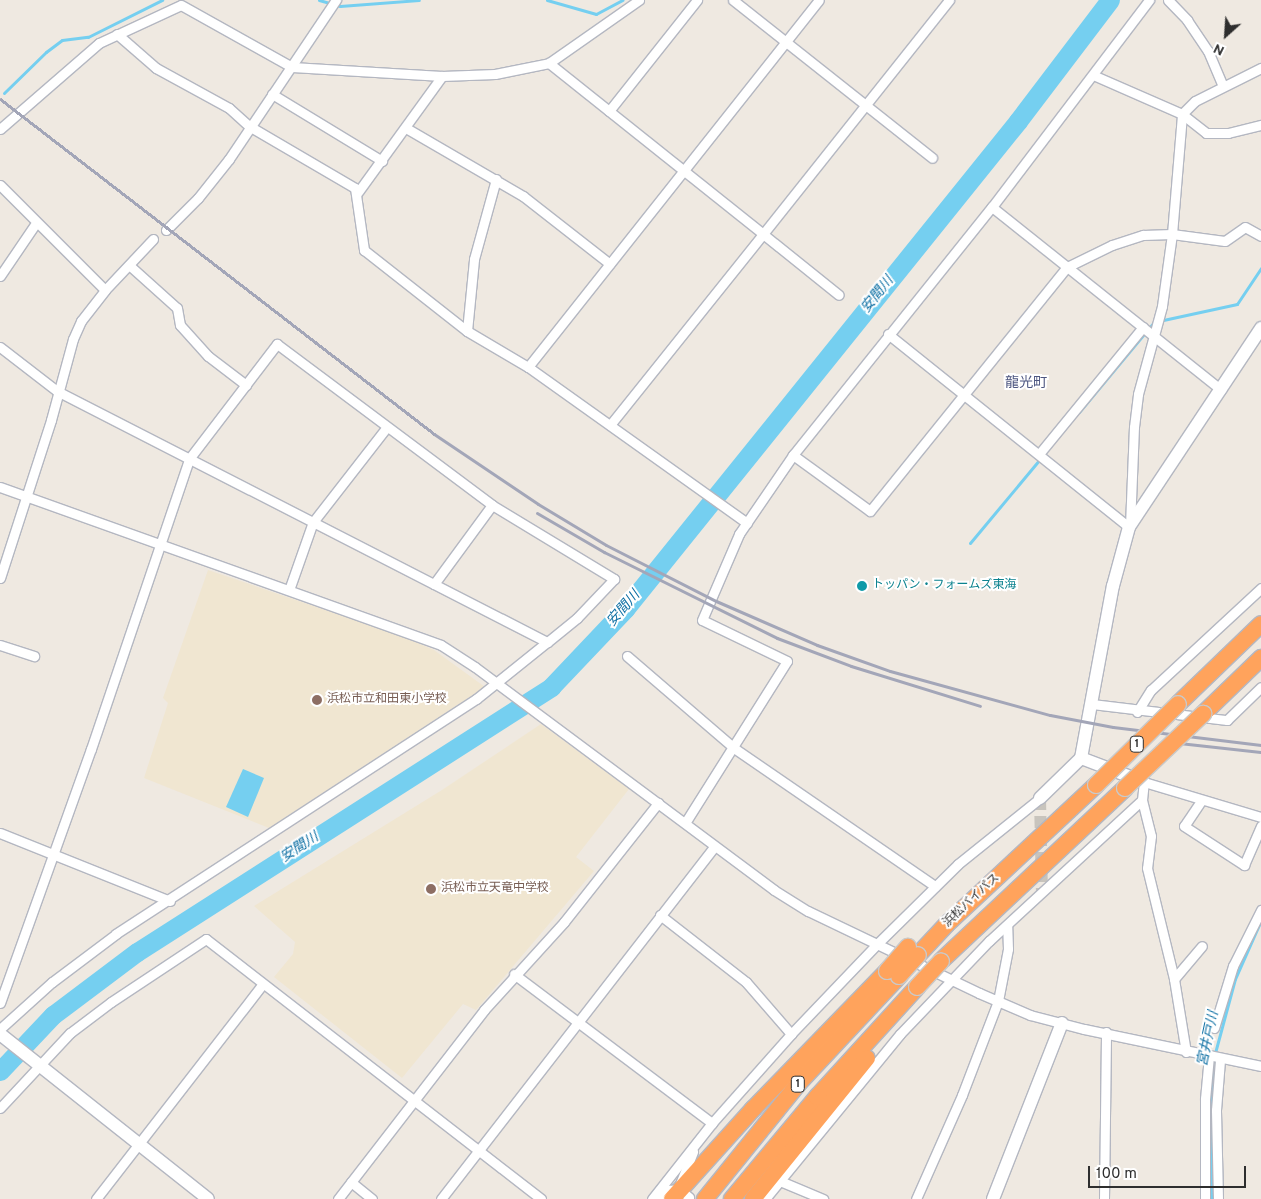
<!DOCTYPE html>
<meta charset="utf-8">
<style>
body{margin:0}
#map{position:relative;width:1261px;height:1199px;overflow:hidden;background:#efe9e1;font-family:Overpass,"Noto Sans JP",sans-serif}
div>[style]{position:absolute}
.education>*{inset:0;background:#f0e6d1}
.water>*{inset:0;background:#75cff0}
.stream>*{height:3px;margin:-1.5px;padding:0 1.5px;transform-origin:1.5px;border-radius:1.5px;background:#75cff0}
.river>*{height:19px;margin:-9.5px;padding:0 9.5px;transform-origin:9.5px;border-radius:9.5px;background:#75cff0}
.secondary-tunnel>*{height:12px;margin-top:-6px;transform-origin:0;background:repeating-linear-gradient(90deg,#c8c4bd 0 12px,transparent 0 18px)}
.roads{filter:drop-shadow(1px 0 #b4b7c1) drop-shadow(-1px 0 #b4b7c1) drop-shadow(0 1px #b4b7c1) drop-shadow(0 -1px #b4b7c1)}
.street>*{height:9px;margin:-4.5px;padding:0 4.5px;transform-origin:4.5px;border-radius:4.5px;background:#fff}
.secondary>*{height:12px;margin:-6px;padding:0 6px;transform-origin:6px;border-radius:6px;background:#fff}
.highway>*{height:16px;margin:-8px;padding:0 8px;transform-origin:8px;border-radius:8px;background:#ffa35c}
.rail>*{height:3px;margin:-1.5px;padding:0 1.5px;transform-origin:1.5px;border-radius:1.5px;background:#a3a6b8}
.bridges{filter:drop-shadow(1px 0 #c9c9c9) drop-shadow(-1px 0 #c9c9c9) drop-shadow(0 1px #c9c9c9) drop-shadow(0 -1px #c9c9c9)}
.highway-bridge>*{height:16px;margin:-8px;padding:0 8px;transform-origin:8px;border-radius:8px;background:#ffa35c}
.dots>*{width:14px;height:14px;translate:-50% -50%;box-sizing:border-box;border:2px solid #fff;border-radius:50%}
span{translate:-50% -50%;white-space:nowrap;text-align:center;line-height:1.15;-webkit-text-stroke:4px #fff;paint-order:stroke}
.shield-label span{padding:1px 4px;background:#fff;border:1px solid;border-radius:4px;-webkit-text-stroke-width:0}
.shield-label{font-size:11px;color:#2e2e2e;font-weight:700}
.culture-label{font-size:12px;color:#0d838f}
.left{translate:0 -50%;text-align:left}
.education-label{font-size:12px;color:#785e54}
.street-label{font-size:12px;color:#2e2e2e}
.water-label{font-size:14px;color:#0d6fa3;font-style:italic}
.neighbourhood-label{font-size:14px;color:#4d5680}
.north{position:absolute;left:1201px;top:10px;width:50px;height:50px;-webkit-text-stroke:4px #fff;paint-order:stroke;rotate:206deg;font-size:14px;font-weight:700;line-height:20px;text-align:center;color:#2e2e2e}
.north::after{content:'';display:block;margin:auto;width:18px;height:22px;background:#2e2e2e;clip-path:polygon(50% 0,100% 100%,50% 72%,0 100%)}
.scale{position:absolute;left:1088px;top:1166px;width:158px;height:22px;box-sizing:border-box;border:2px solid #2e2e2e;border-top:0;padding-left:6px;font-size:15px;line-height:18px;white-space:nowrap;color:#2e2e2e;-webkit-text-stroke:4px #fff;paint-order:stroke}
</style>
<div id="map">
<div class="education">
<div style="clip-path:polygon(208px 570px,402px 636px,434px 650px,485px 687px,269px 828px,144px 778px,168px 703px,163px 698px)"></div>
<div style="clip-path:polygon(541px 724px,629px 789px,576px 857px,594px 871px,476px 1010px,463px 1004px,402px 1078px,274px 977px,293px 954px,295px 942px,254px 906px,442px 790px)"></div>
</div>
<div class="water">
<div style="clip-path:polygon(243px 769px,264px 778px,248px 817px,226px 807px)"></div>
</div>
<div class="stream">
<div style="left:319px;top:0;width:22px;rotate:16deg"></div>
<div style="left:340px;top:6px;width:79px;rotate:-4.3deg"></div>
<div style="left:547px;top:0;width:51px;rotate:15.9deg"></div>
<div style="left:596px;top:14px;width:30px;rotate:-28deg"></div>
<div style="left:4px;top:93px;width:59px;rotate:-44.3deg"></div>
<div style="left:46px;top:52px;width:20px;rotate:-37deg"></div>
<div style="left:62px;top:40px;width:26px;rotate:-7deg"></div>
<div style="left:88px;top:37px;width:83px;rotate:-26.6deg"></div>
<div style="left:1079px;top:412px;width:117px;rotate:-50.2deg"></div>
<div style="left:1154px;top:322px;width:85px;rotate:-12.2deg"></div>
<div style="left:1237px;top:304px;width:43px;rotate:-56.3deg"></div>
<div style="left:970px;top:543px;width:109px;rotate:-50.2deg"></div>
<div style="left:1211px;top:1199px;width:135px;rotate:-89.6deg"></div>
<div style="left:1212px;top:1064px;width:88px;rotate:-74.9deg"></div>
<div style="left:1235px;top:979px;width:64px;rotate:-66.2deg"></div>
</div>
<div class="river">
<div style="left:0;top:1071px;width:77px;rotate:-46.6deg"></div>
<div style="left:53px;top:1015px;width:105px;rotate:-36.9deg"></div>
<div style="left:137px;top:952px;width:492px;rotate:-32.6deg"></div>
<div style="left:551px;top:687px;width:108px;rotate:-46.5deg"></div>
<div style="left:625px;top:609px;width:627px;rotate:-51.15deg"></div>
<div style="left:1018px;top:121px;width:152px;rotate:-52.8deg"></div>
</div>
<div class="secondary-tunnel">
<div style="left:1040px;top:798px;width:94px;rotate:88.8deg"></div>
</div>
<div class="roads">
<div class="street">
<div style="left:733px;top:0;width:254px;rotate:38.4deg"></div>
<div style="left:1168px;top:0;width:28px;rotate:46deg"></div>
<div style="left:1187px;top:20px;width:37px;rotate:56deg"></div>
<div style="left:1208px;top:51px;width:38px;rotate:67deg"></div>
<div style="left:117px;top:34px;width:52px;rotate:41.1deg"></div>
<div style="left:156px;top:68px;width:83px;rotate:28.7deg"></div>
<div style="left:229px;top:108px;width:27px;rotate:42deg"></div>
<div style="left:249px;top:126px;width:123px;rotate:30.3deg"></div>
<div style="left:355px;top:188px;width:63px;rotate:81.7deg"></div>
<div style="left:364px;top:250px;width:131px;rotate:38.2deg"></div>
<div style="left:467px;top:331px;width:71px;rotate:30.5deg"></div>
<div style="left:549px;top:63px;width:110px;rotate:-35deg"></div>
<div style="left:1093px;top:75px;width:97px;rotate:23.7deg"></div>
<div style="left:1182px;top:114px;width:31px;rotate:38deg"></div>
<div style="left:1206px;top:133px;width:22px"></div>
<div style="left:1228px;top:133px;width:34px;rotate:-14deg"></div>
<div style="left:272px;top:94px;width:129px;rotate:31.3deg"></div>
<div style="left:609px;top:111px;width:142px;rotate:-51.6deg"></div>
<div style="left:406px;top:128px;width:135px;rotate:30.2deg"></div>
<div style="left:523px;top:196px;width:110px;rotate:38deg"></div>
<div style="left:0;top:129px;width:131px;rotate:-41deg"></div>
<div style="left:99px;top:43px;width:90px;rotate:-24.9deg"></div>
<div style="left:181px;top:5px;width:127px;rotate:29.2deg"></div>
<div style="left:292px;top:67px;width:150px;rotate:3.4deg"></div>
<div style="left:442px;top:76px;width:53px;rotate:-2.2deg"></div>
<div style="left:495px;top:74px;width:55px;rotate:-11.5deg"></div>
<div style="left:549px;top:63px;width:274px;rotate:38.6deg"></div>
<div style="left:763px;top:234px;width:299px;rotate:-51.5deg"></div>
<div style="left:0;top:185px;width:148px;rotate:45deg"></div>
<div style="left:358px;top:192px;width:143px;rotate:-54.1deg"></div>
<div style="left:992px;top:207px;width:293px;rotate:38.6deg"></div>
<div style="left:166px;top:230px;width:45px;rotate:-45deg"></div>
<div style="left:198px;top:198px;width:50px;rotate:-51.5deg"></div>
<div style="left:229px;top:159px;width:192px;rotate:-56.1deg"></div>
<div style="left:129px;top:265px;width:64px;rotate:41.9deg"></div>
<div style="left:177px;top:308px;width:17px;rotate:80deg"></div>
<div style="left:180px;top:325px;width:42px;rotate:47.9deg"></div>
<div style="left:208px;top:356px;width:48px;rotate:37.3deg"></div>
<div style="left:0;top:276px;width:64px;rotate:-55.8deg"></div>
<div style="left:467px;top:331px;width:72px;rotate:-84.4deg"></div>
<div style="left:474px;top:259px;width:83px;rotate:-74.6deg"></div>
<div style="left:888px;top:334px;width:309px;rotate:38.7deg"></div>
<div style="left:0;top:347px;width:72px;rotate:37.7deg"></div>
<div style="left:57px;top:391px;width:551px;rotate:27.12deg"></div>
<div style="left:547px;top:642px;width:91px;rotate:141.2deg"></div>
<div style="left:476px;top:699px;width:430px;rotate:146.9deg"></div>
<div style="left:116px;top:934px;width:80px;rotate:143.1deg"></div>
<div style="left:52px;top:982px;width:70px;rotate:137.9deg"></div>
<div style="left:610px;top:425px;width:245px;rotate:-51.3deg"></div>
<div style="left:763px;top:234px;width:97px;rotate:38.8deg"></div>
<div style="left:1039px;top:454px;width:164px;rotate:-50.7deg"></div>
<div style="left:793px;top:455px;width:95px;rotate:36deg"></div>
<div style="left:870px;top:511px;width:314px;rotate:-51.1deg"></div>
<div style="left:1067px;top:267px;width:50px;rotate:-26.1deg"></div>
<div style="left:1112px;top:245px;width:33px;rotate:-18deg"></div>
<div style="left:1143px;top:235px;width:29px;rotate:-2deg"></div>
<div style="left:1172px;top:234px;width:53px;rotate:7.5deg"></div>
<div style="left:1225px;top:241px;width:24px;rotate:-35deg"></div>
<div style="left:1245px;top:227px;width:18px;rotate:29deg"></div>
<div style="left:0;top:487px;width:468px;rotate:19.7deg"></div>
<div style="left:441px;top:645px;width:40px;rotate:32.9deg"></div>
<div style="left:475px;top:667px;width:373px;rotate:36.7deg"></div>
<div style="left:774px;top:890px;width:40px;rotate:32deg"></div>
<div style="left:808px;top:911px;width:190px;rotate:25.6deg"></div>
<div style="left:979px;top:993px;width:56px;rotate:23.3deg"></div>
<div style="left:1030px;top:1015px;width:56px;rotate:14.5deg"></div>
<div style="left:1084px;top:1029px;width:181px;rotate:11.8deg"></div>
<div style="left:747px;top:523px;width:269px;rotate:-144.5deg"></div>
<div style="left:528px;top:367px;width:468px;rotate:-51.6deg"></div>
<div style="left:1130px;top:526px;width:99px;rotate:-87.7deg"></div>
<div style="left:1134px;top:427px;width:33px;rotate:-83deg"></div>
<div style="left:1138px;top:394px;width:91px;rotate:-74.7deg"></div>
<div style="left:1162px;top:306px;width:73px;rotate:-82.1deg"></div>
<div style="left:1172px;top:234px;width:120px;rotate:-85.2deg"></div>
<div style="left:1182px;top:114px;width:18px;rotate:-45deg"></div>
<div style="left:1195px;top:101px;width:74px;rotate:-26.6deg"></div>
<div style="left:0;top:578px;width:166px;rotate:-72.1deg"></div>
<div style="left:51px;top:420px;width:84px;rotate:-74.8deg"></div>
<div style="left:73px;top:339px;width:20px;rotate:-66deg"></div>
<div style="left:81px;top:321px;width:39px;rotate:-52deg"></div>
<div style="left:105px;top:290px;width:70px;rotate:-46.7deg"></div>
<div style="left:434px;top:584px;width:98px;rotate:-53.7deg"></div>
<div style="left:289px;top:590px;width:72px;rotate:-70.6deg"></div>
<div style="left:313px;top:522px;width:120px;rotate:-52.1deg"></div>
<div style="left:0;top:645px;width:36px;rotate:18deg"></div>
<div style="left:627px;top:656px;width:141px;rotate:40.7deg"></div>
<div style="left:734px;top:748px;width:244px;rotate:34.5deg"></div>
<div style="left:1092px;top:704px;width:136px;rotate:6.8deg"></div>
<div style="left:1227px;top:720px;width:47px;rotate:-44.1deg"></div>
<div style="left:1137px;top:712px;width:26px;rotate:-58deg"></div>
<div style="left:1151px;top:690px;width:150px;rotate:-42.8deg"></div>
<div style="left:1142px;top:800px;width:37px;rotate:76deg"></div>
<div style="left:1151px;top:836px;width:32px;rotate:97deg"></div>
<div style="left:1147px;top:868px;width:114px;rotate:76.3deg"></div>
<div style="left:1174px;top:979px;width:74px;rotate:80.7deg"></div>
<div style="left:1201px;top:801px;width:30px;rotate:124deg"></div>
<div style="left:1184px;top:826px;width:72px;rotate:33deg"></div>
<div style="left:1244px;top:865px;width:43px;rotate:-66.4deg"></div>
<div style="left:685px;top:823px;width:191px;rotate:-57.8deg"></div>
<div style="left:787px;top:661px;width:94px;rotate:-154.2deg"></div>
<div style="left:702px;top:620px;width:94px;rotate:-66.7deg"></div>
<div style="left:739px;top:534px;width:96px;rotate:-55.6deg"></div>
<div style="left:793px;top:455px;width:318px;rotate:-51.3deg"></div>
<div style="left:992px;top:207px;width:260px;rotate:-52.8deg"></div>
<div style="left:0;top:833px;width:183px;rotate:21.8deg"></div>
<div style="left:660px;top:915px;width:109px;rotate:37.9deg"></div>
<div style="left:746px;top:982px;width:69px;rotate:49.1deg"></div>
<div style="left:514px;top:974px;width:248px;rotate:37deg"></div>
<div style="left:1174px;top:979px;width:43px;rotate:-49.7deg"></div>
<div style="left:0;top:1003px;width:270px;rotate:-70.3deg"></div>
<div style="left:91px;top:749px;width:306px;rotate:-71.3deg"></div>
<div style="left:189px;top:459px;width:145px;rotate:-52.6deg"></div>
<div style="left:277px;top:344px;width:269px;rotate:36.8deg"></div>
<div style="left:492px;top:505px;width:143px;rotate:31.2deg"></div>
<div style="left:614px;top:579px;width:54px;rotate:133.5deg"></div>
<div style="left:577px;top:618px;width:38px;rotate:141deg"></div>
<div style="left:1214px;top:1028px;width:65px;rotate:-73deg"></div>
<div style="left:1233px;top:966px;width:63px;rotate:-63.4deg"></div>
<div style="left:0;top:1108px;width:103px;rotate:-47deg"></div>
<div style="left:70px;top:1033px;width:51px;rotate:-37.1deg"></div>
<div style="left:111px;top:1002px;width:114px;rotate:-33.6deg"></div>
<div style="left:206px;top:939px;width:424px;rotate:37.8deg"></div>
<div style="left:780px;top:1181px;width:47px;rotate:22.7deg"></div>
<div style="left:351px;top:1182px;width:27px;rotate:39deg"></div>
<div style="left:680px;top:1184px;width:35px;rotate:-68deg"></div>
<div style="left:96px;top:1199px;width:272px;rotate:-52.2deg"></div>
<div style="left:338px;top:1199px;width:239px;rotate:-52.3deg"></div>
<div style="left:484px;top:1010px;width:119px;rotate:-47.7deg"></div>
<div style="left:564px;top:922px;width:152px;rotate:-51.7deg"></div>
<div style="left:441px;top:1199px;width:445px;rotate:-52.2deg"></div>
<div style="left:652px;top:1199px;width:97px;rotate:-51.7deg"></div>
<div style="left:712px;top:1123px;width:119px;rotate:-48.4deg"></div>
<div style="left:791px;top:1034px;width:123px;rotate:-46.3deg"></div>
<div style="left:876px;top:945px;width:115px;rotate:-44.6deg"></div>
<div style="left:958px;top:864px;width:105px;rotate:-38.8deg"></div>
<div style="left:660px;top:1199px;width:13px;rotate:-45deg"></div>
<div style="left:669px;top:1190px;width:10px;rotate:-6deg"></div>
<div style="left:679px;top:1189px;width:13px;rotate:39deg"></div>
<div style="left:765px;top:1199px;width:213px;rotate:-50.7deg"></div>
<div style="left:900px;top:1034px;width:129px;rotate:-46.3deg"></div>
<div style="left:989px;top:941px;width:208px;rotate:-42.7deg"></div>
<div style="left:1142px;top:800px;width:18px;rotate:-84deg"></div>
<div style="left:1144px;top:782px;width:122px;rotate:16.7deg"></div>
<div style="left:916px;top:1199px;width:114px;rotate:-66.1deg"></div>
<div style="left:962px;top:1095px;width:101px;rotate:-69deg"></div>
<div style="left:998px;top:1001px;width:53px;rotate:-79.1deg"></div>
<div style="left:1008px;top:949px;width:24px;rotate:-92deg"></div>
<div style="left:1104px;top:1199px;width:167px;rotate:-89.3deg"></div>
<div style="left:1205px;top:1199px;width:100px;rotate:-90deg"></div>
<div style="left:1205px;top:1099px;width:43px;rotate:-84.7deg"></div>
<div style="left:1218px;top:1199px;width:89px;rotate:-91.3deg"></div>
<div style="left:1216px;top:1110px;width:50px;rotate:-85.4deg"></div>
</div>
<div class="secondary">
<div style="left:1081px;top:758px;width:67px;rotate:20.9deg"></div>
<div style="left:1040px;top:798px;width:57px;rotate:-44.3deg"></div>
<div style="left:1081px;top:758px;width:175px;rotate:-79.5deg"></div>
<div style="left:1113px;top:586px;width:61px;rotate:-74.8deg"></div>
<div style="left:1129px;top:527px;width:239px;rotate:-56.4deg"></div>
<div style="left:0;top:1034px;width:265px;rotate:38.4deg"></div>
<div style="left:993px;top:1199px;width:189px;rotate:-68.6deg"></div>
</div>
<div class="highway">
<div style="left:1178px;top:704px;width:115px;rotate:-43.9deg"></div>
<div style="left:1203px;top:714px;width:81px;rotate:-44deg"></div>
<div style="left:918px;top:955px;width:42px;rotate:-46.9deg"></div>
<div style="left:947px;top:924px;width:204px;rotate:-43deg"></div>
<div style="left:941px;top:961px;width:253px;rotate:-43.2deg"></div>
<div style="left:672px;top:1199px;width:121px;rotate:-48deg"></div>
<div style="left:753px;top:1109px;width:192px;rotate:-45.8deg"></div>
<div style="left:705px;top:1199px;width:148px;rotate:-51deg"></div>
<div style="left:798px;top:1084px;width:148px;rotate:-46.9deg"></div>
<div style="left:732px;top:1199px;width:133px;rotate:-50.2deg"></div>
<div style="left:817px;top:1097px;width:149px;rotate:-47.7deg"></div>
<div style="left:753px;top:1199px;width:181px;rotate:-51deg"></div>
</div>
</div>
<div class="rail">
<div style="left:0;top:99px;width:548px;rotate:37.66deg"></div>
<div style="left:434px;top:434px;width:125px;rotate:33.9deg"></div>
<div style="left:538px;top:504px;width:79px;rotate:31.1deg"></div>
<div style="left:606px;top:545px;width:123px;rotate:27deg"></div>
<div style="left:716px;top:601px;width:110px;rotate:23.5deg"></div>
<div style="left:817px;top:645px;width:77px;rotate:19.6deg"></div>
<div style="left:890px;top:671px;width:166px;rotate:15.4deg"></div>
<div style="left:1050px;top:715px;width:64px;rotate:10.8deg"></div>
<div style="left:1113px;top:727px;width:149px;rotate:6.9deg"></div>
<div style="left:537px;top:513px;width:78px;rotate:30.2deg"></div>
<div style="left:604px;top:552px;width:193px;rotate:26.4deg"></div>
<div style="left:777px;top:638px;width:79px;rotate:20.7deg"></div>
<div style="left:851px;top:666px;width:135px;rotate:17.2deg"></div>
<div style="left:1179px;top:743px;width:82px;rotate:6.3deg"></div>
</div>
<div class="bridges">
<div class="highway-bridge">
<div style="left:1096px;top:785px;width:115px;rotate:-44.6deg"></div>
<div style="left:1125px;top:788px;width:108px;rotate:-43.5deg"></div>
<div style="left:887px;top:971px;width:32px;rotate:-49deg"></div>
<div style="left:899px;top:976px;width:28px;rotate:-48deg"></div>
<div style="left:917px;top:987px;width:35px;rotate:-47deg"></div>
</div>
</div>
<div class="dots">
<div style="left:862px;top:586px;background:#0f9aa8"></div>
<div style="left:317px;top:700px;background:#8d6e63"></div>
<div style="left:431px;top:889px;background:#8d6e63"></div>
</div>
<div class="shield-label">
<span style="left:1137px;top:744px">1</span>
<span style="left:798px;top:1084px">1</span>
</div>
<div class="culture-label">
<span class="left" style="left:872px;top:586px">トッパン・フォームズ東海</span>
</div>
<div class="education-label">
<span class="left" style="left:327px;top:700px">浜松市立和田東小学校</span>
<span class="left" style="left:441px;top:889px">浜松市立天竜中学校</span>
</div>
<div class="street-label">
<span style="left:972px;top:901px;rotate:-43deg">浜松バイパス</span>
</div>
<div class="water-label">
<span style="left:878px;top:295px;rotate:-51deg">安間川</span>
<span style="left:624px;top:609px;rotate:-49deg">安間川</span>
<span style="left:300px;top:848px;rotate:-33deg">安間川</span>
<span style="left:1209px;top:1039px;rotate:-78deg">宮井戸川</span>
</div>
<div class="neighbourhood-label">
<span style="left:1026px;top:384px">龍光町</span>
</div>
<div class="north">N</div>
<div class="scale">100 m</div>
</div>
